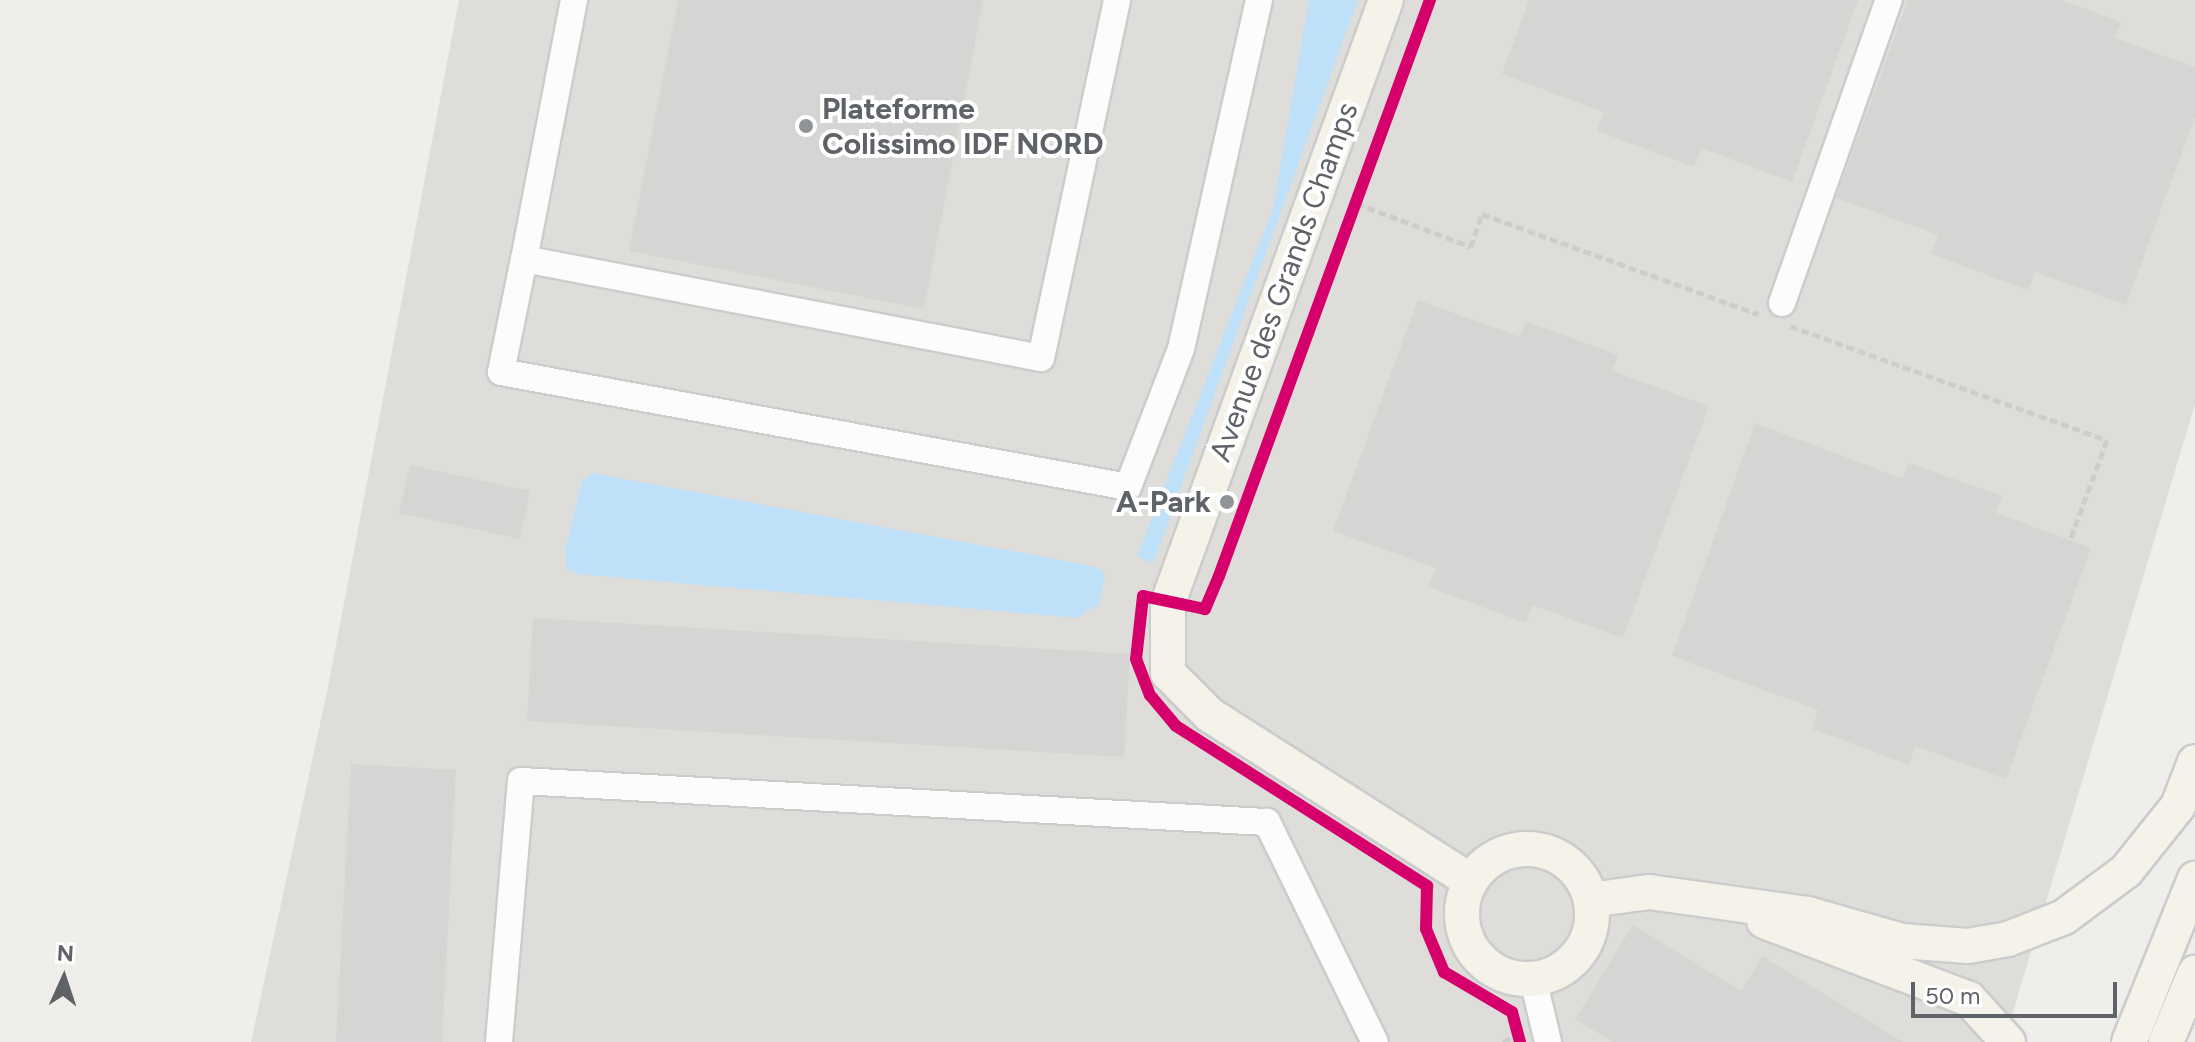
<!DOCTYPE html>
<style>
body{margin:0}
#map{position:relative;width:2195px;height:1042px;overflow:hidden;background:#efeeea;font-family:Figtree,sans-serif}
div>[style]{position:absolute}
.industrial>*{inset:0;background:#dfddda}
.water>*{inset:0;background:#bfe0f9}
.building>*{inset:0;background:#d6d5d3}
.path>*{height:5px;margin-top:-2.5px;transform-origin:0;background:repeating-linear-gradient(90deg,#cacfcc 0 8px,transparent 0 12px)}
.roads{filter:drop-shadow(2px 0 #cbcccc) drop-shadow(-2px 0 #cbcccc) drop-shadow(0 2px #cbcccc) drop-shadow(0 -2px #cbcccc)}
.minor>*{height:26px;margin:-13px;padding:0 13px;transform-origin:13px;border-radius:13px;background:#fdfcfc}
.major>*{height:34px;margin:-17px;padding:0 17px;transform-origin:17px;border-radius:17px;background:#f4f2e9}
.major>.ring{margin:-17px;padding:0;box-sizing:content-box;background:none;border:34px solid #f4f2e9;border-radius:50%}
.cycleway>*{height:12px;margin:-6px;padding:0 6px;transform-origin:6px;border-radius:6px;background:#d6006c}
.dots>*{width:22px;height:22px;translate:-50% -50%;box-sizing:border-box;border:4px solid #fff;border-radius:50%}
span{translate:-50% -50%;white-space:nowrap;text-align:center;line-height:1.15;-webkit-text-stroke:8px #fff;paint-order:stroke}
.poi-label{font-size:30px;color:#5f6368;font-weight:700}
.left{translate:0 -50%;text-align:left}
.right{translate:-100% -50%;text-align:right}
.street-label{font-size:30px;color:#5f6368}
.north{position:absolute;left:24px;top:938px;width:80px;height:80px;-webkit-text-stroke:6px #fff;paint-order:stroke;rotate:3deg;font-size:22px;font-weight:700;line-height:32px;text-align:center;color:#5f6368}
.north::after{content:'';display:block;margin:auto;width:28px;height:36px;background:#5f6368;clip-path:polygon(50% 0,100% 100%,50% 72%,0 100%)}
.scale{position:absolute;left:1911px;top:982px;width:206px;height:36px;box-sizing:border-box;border:4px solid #5f6368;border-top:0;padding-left:10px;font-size:24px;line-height:28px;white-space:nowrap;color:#5f6368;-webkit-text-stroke:6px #fff;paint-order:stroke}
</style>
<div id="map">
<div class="industrial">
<div style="clip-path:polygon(459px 0,2195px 0,2195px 404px,2004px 1042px,251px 1042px,328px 687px)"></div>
</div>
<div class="water">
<div style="clip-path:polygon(1309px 0,1358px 0,1153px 564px,1137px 556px,1273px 209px)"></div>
<div style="clip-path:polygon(593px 473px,1092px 566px,1105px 573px,1099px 604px,1077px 618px,577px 574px,567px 569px,565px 549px,582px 481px)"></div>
</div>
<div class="building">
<div style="clip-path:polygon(678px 0,983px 0,924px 309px,629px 251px)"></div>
<div style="clip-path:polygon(1529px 0,1858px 0,1792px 182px,1701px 148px,1694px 167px,1597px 131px,1604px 112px,1502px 74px)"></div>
<div style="clip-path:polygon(1908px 0,2062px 0,2121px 22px,2115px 38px,2195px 67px,2195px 117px,2126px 305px,2035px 272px,2028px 290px,1931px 254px,1938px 235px,1836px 198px)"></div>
<div style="clip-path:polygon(1418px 300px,1520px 337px,1526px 321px,1618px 355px,1612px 371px,1709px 406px,1623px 638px,1532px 605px,1526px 623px,1428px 587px,1436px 568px,1333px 531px)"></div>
<div style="clip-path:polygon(1755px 423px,1903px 479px,1909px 463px,2002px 496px,1996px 513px,2091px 548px,2006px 779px,1915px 746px,1909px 765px,1813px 729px,1818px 710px,1672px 656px)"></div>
<div style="clip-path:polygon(410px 465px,530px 491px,520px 539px,399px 513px)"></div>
<div style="clip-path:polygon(533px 618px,1130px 654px,1124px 757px,527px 721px)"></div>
<div style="clip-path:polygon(351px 764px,456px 770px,442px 1042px,336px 1042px)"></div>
<div style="clip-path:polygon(1633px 925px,1741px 991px,1762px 956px,1903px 1042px,1613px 1042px,1575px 1019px)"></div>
</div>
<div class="path">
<div style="left:1356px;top:203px;width:123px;rotate:20.9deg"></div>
<div style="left:1471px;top:247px;width:35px;rotate:-72deg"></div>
<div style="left:1482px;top:214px;width:294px;rotate:19.9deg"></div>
<div style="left:1790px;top:326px;width:337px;rotate:19.8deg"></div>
<div style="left:2107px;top:440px;width:107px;rotate:110.3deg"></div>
<div style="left:1503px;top:1042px;width:16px;rotate:-27deg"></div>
</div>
<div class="roads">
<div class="minor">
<div style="left:574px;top:0;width:264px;rotate:100.9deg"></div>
<div style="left:524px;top:259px;width:526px;rotate:10.84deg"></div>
<div style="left:1041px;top:358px;width:366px;rotate:-78deg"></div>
<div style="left:524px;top:259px;width:115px;rotate:101.5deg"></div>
<div style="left:501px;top:372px;width:637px;rotate:10.39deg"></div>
<div style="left:1128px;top:487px;width:148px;rotate:-69deg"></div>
<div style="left:1181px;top:349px;width:358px;rotate:-77.4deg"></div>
<div style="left:1782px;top:303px;width:321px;rotate:-70.6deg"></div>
<div style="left:1533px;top:979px;width:65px;rotate:76.6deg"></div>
<div style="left:499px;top:1042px;width:262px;rotate:-85.2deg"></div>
<div style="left:521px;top:781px;width:747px;rotate:3.15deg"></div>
<div style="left:1267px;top:822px;width:245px;rotate:63.9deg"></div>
</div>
<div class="major">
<div style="left:1386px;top:0;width:641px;rotate:109.88deg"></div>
<div style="left:1168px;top:603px;width:70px;rotate:90deg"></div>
<div style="left:1168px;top:673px;width:59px;rotate:45deg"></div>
<div style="left:1210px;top:715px;width:309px;rotate:32.5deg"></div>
<div class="ring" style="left:1462px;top:849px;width:96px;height:96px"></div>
<div style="left:1591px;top:900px;width:59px;rotate:-7.9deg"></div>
<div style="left:1649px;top:892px;width:161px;rotate:7.9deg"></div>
<div style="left:1808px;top:914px;width:98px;rotate:16deg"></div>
<div style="left:1902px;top:941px;width:66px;rotate:4.3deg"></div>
<div style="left:1968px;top:946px;width:41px;rotate:-9.9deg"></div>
<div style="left:2008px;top:939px;width:60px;rotate:-21.4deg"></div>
<div style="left:2064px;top:917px;width:77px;rotate:-36.6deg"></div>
<div style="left:2126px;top:871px;width:83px;rotate:-51.3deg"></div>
<div style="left:2178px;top:806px;width:47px;rotate:-68.9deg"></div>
<div style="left:1764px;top:921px;width:219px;rotate:20.8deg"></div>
<div style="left:1969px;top:999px;width:58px;rotate:47.8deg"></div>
<div style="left:2129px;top:1042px;width:176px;rotate:-68deg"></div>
<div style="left:2166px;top:1042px;width:75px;rotate:-67.2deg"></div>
</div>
</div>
<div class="cycleway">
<div style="left:1430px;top:0;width:613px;rotate:110.12deg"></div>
<div style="left:1219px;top:576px;width:36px;rotate:113deg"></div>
<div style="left:1205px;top:609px;width:63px;rotate:-168.2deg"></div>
<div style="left:1143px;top:596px;width:63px;rotate:96.3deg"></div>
<div style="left:1136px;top:659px;width:39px;rotate:69deg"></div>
<div style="left:1150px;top:695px;width:40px;rotate:50deg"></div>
<div style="left:1176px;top:726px;width:298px;rotate:32.5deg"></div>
<div style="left:1427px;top:886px;width:43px;rotate:91.3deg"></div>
<div style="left:1426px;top:929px;width:47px;rotate:67.3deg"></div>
<div style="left:1444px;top:972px;width:79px;rotate:30.5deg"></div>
<div style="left:1512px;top:1012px;width:31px;rotate:75deg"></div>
</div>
<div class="dots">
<div style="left:806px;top:126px;background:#919496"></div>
<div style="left:1227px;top:502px;background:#919496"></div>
</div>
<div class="poi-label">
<span class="left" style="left:822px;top:126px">Plateforme<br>Colissimo IDF NORD</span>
<span class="right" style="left:1211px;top:502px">A-Park</span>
</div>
<div class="street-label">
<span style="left:1284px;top:282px;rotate:-70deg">Avenue des Grands Champs</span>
</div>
<div class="north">N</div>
<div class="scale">50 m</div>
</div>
